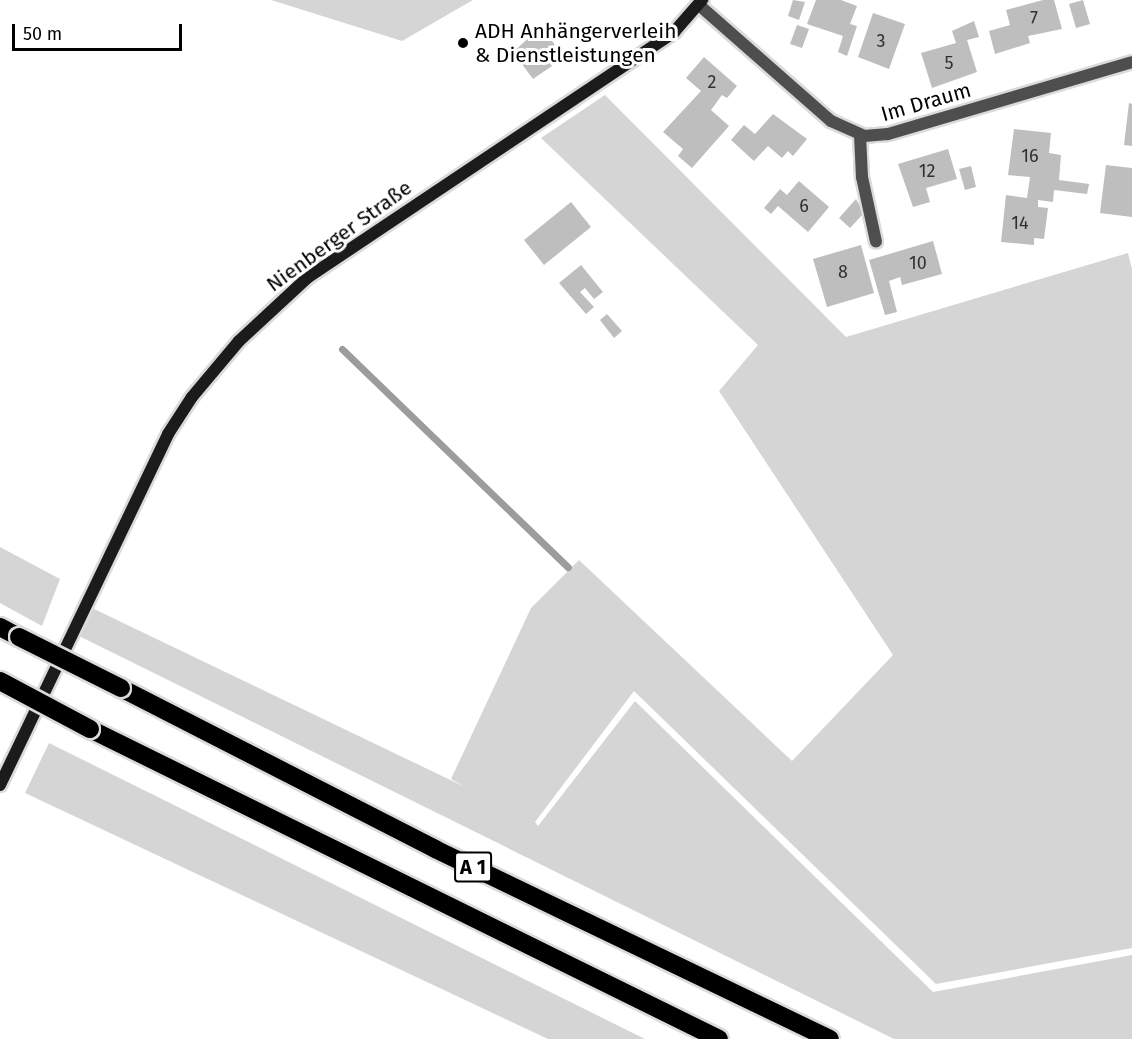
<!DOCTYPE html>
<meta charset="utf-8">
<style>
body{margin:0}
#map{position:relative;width:1132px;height:1039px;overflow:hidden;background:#fff;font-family:"Fira Sans",sans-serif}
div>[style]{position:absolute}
.green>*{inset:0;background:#d5d5d5}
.stream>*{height:7px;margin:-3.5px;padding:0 3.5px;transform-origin:3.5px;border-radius:3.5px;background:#9c9c9c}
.building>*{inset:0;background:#bebebe}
.roads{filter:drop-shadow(2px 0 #dbdbdb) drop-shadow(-2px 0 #dbdbdb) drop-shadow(0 2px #dbdbdb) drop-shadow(0 -2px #dbdbdb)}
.lane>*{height:12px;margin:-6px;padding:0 6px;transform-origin:6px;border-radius:6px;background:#4e4e4e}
.street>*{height:12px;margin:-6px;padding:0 6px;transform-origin:6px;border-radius:6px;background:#4e4e4e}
.secondary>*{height:12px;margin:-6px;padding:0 6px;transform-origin:6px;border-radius:6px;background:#1b1b1b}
.highway>*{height:18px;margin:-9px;padding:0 9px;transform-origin:9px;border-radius:9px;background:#000}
.bridges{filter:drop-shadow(2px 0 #dbdbdb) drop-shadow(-2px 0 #dbdbdb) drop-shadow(0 2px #dbdbdb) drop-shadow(0 -2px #dbdbdb)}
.highway-bridge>*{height:18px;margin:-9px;padding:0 9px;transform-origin:9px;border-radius:9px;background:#000}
.dots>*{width:16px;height:16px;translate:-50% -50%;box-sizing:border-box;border:3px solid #fff;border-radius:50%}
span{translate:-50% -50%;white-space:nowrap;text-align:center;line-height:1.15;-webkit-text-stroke:6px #fff;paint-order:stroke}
.number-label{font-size:18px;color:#303030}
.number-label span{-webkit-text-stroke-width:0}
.shield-label span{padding:2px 4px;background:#fff;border:2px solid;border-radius:4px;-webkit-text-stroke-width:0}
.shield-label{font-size:20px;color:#000;font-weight:700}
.poi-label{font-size:21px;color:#000}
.left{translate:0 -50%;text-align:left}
.street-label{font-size:21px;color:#000}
.scale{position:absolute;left:12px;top:24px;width:170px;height:27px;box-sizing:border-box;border:3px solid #000;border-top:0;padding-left:8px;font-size:18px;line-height:21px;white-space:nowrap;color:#000;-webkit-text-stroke:4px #fff;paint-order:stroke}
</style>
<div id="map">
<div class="green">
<div style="clip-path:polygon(271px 0,473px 0,402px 41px)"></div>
<div style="clip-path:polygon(605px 95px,846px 337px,1128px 253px,1132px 269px,1132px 948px,936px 984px,634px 691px,535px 822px,538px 826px,635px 701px,933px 992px,1132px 955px,1132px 1039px,894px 1039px,79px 636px,92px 608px,465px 787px,451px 779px,531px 608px,579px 560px,792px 761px,893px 655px,719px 391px,758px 345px,541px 138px)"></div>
<div style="clip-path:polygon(0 547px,60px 579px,42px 626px,0 603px)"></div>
<div style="clip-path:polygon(49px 743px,645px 1039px,548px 1039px,25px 793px)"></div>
</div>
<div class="stream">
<div style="left:342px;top:349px;width:314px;rotate:44deg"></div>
</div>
<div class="building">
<div style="clip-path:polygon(793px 0,805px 2px,799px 20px,788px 16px)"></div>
<div style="clip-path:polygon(816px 0,841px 0,857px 6px,850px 24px,857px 26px,847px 56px,838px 52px,843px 36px,807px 24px)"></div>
<div style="clip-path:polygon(1043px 0,1054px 0,1062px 29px,1028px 36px,1030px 43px,995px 54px,989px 31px,1010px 25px,1006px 10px)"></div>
<div style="clip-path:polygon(1083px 0,1090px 24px,1076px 28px,1069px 4px)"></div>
<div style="clip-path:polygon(873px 13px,905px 24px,889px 69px,858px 57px)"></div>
<div style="clip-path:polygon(974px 21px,979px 37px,967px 40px,977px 72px,932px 88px,921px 53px,956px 43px,952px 31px)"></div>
<div style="clip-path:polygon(797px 25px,809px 29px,802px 48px,790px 44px)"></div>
<div style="clip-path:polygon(542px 26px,561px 54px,549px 62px,552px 66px,533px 79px,513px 52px)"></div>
<div style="clip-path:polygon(704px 57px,737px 86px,727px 98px,722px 95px,711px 110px,729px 126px,692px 168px,678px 156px,683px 149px,663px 132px,701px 91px,686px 78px)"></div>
<div style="clip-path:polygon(1129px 103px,1132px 104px,1132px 146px,1124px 145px)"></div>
<div style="clip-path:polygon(773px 114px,807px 139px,793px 156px,788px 151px,782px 158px,768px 146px,754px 161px,731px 140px,744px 125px,755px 134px)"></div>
<div style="clip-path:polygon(1014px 129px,1051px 133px,1049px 153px,1061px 155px,1059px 180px,1089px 184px,1087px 194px,1054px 190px,1053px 202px,1038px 200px,1038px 207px,1048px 208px,1044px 239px,1034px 238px,1034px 245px,1001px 242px,1006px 195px,1027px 198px,1030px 177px,1008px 175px)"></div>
<div style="clip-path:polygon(948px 149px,957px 179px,926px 188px,930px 202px,913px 207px,898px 164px)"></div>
<div style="clip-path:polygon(1106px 165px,1132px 168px,1132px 217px,1100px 213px)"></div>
<div style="clip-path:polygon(971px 166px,976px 187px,965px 190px,959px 169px)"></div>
<div style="clip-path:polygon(799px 181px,829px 207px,808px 232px,778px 206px,771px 214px,764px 208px,780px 189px,787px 195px)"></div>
<div style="clip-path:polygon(856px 199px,864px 213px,850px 228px,839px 218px)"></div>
<div style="clip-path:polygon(571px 202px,591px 227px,544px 265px,524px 240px)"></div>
<div style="clip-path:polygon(933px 241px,942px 274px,902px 285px,900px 277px,889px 281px,897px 312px,885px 315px,869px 260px)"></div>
<div style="clip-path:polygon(861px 245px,874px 293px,827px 307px,813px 259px)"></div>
<div style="clip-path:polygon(581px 265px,603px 292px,594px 299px,585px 288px,580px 292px,594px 307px,586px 314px,559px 283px)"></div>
<div style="clip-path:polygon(607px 314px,622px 331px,614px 338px,600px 320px)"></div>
</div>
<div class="roads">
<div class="lane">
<div style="left:860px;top:135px;width:42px;rotate:87.3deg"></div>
<div style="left:862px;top:177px;width:66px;rotate:77.8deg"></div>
</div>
<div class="street">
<div style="left:699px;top:5px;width:176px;rotate:41.3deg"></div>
<div style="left:831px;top:121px;width:36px;rotate:24deg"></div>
<div style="left:864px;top:136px;width:24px;rotate:-5deg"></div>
<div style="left:888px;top:134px;width:254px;rotate:-16.4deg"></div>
</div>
<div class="secondary">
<div style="left:0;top:785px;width:389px;rotate:-64.4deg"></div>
<div style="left:168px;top:434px;width:44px;rotate:-57deg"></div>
<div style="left:192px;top:397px;width:73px;rotate:-50deg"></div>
<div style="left:239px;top:341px;width:93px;rotate:-42.8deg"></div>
<div style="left:307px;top:278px;width:442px;rotate:-33.8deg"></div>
<div style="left:674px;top:32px;width:43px;rotate:-48.8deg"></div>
</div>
<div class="highway">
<div style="left:0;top:627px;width:21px;rotate:28deg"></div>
<div style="left:121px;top:688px;width:353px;rotate:27.1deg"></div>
<div style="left:435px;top:849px;width:438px;rotate:25.7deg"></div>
<div style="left:90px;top:729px;width:701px;rotate:26.24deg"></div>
</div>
</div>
<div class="bridges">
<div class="highway-bridge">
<div style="left:19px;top:637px;width:114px;rotate:26.6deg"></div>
<div style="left:0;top:681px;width:102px;rotate:28.1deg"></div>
</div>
</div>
<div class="dots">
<div style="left:463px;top:43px;background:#000"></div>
</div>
<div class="number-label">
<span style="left:1034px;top:18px">7</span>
<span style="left:881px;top:41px">3</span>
<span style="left:949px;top:63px">5</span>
<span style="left:712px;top:82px">2</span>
<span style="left:1030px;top:156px">16</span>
<span style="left:927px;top:171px">12</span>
<span style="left:804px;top:206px">6</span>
<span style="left:1020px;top:223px">14</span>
<span style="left:918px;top:263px">10</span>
<span style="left:843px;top:272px">8</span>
</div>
<div class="shield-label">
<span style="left:473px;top:867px">A 1</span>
</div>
<div class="poi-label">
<span class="left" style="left:475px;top:43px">ADH Anhängerverleih<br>&amp; Dienstleistungen</span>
</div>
<div class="street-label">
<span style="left:926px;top:102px;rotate:-16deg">Im Draum</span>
<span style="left:339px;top:236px;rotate:-36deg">Nienberger Straße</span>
</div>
<div class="scale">50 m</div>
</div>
